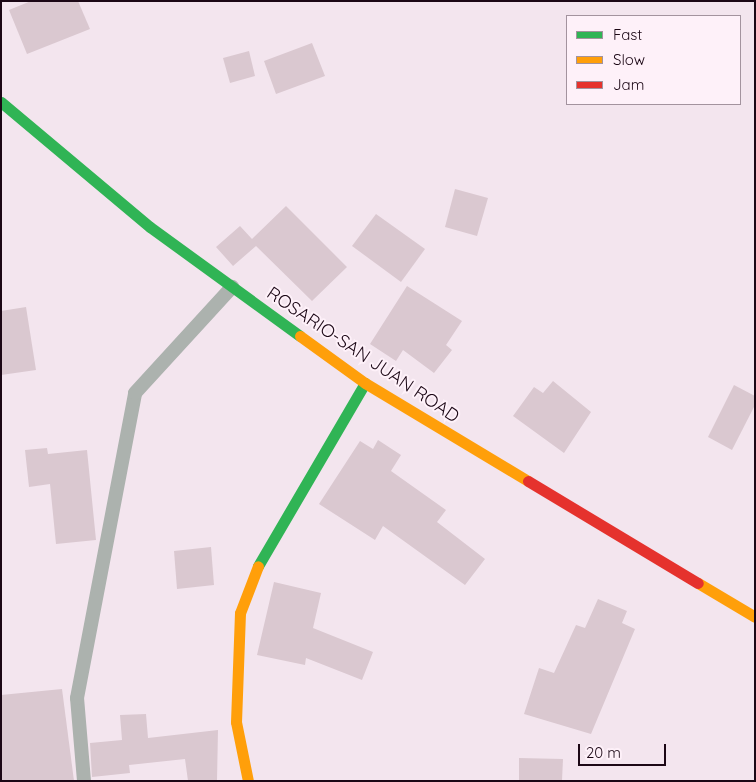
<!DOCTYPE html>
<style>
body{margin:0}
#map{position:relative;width:756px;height:782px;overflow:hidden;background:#f3e5ee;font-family:Quicksand,sans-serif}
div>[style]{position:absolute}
.building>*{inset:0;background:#dac8d0}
.lane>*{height:14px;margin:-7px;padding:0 7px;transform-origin:7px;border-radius:7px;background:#acb2ae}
.fast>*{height:11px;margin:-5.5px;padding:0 5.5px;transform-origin:5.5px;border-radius:5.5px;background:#30b455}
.slow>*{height:11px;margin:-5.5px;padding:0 5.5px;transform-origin:5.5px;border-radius:5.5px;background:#ff9f0a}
.jam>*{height:11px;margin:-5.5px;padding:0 5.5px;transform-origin:5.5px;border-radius:5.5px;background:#e5322d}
span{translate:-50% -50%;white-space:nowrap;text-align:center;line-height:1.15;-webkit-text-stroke:4px #fef1f9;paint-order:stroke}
.street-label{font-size:18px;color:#1b0715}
.frame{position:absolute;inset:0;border:2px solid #1b0715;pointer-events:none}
.legend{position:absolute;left:566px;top:15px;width:175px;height:90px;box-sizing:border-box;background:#fef1f9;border:1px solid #a3939e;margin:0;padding:6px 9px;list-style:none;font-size:15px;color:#1b0715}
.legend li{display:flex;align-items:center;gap:10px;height:25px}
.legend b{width:25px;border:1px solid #a3939e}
.scale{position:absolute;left:578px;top:744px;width:88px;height:22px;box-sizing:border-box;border:2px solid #1b0715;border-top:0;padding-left:6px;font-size:15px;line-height:18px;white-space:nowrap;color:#1b0715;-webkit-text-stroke:4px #fef1f9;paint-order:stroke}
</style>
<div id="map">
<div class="building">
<div style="clip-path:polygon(31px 1px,78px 1px,90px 29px,27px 54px,9px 10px)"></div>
<div style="clip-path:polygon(312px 43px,325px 76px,276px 94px,264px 61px)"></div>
<div style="clip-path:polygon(249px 51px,255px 76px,230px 83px,223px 58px)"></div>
<div style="clip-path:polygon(455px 189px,488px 198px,477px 236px,445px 227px)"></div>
<div style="clip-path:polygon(286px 206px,347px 267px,312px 301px,256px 246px,233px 266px,216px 247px,240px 226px,252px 239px)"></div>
<div style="clip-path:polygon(376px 214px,425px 249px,401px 282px,352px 246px)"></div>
<div style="clip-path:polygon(407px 286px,462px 321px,446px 345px,452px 350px,434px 373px,403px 350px,396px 361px,370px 344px)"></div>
<div style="clip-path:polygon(26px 307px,36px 370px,1px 375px,1px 311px)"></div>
<div style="clip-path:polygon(553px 381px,591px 412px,564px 453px,513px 416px,534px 387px,543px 393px)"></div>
<div style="clip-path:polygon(734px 385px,755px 396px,755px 405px,732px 450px,708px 437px)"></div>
<div style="clip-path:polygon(378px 440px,401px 455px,391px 471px,446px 510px,437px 522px,485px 559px,465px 585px,383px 526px,375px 540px,319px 504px,360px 441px,373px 449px)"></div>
<div style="clip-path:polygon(47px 448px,48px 454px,87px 450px,96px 540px,56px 544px,50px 484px,29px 487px,25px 450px)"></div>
<div style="clip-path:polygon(211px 547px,214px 585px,177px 589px,174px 551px)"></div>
<div style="clip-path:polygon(274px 582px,321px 593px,313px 628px,373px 652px,362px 680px,306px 658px,305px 665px,257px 655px)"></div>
<div style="clip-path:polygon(598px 599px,627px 611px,622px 623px,635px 629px,591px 734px,524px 714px,539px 668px,554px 673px,576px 625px,585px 628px)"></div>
<div style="clip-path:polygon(62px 689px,74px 781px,1px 781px,1px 695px)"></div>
<div style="clip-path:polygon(146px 714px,148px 738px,218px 730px,217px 781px,188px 781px,185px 759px,129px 765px,130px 773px,92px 777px,90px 743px,122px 740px,120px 715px)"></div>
<div style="clip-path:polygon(519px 758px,563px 759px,562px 781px,519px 781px)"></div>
</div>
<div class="lane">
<div style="left:84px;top:781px;width:83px;rotate:-94.8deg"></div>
<div style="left:77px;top:698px;width:310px;rotate:-79.2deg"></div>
<div style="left:135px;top:393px;width:144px;rotate:-47.5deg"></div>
</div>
<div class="fast">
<div style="left:1px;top:102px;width:194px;rotate:40deg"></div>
<div style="left:150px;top:227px;width:185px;rotate:36deg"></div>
<div style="left:258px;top:566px;width:212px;rotate:-59.7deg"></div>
</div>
<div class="slow">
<div style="left:300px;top:336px;width:80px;rotate:35.9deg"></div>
<div style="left:365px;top:383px;width:190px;rotate:31deg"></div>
<div style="left:698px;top:583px;width:66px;rotate:30.8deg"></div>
<div style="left:248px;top:781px;width:60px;rotate:-101.5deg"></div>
<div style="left:236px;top:722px;width:109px;rotate:-87.9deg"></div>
<div style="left:240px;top:613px;width:50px;rotate:-69deg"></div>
</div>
<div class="jam">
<div style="left:528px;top:481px;width:198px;rotate:31deg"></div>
</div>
<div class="street-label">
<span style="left:363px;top:355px;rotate:34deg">ROSARIO-SAN JUAN ROAD</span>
</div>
<div class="frame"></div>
<ul class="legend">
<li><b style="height:6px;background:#30b455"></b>Fast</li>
<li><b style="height:6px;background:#ff9f0a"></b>Slow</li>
<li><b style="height:6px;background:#e5322d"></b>Jam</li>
</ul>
<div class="scale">20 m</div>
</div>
